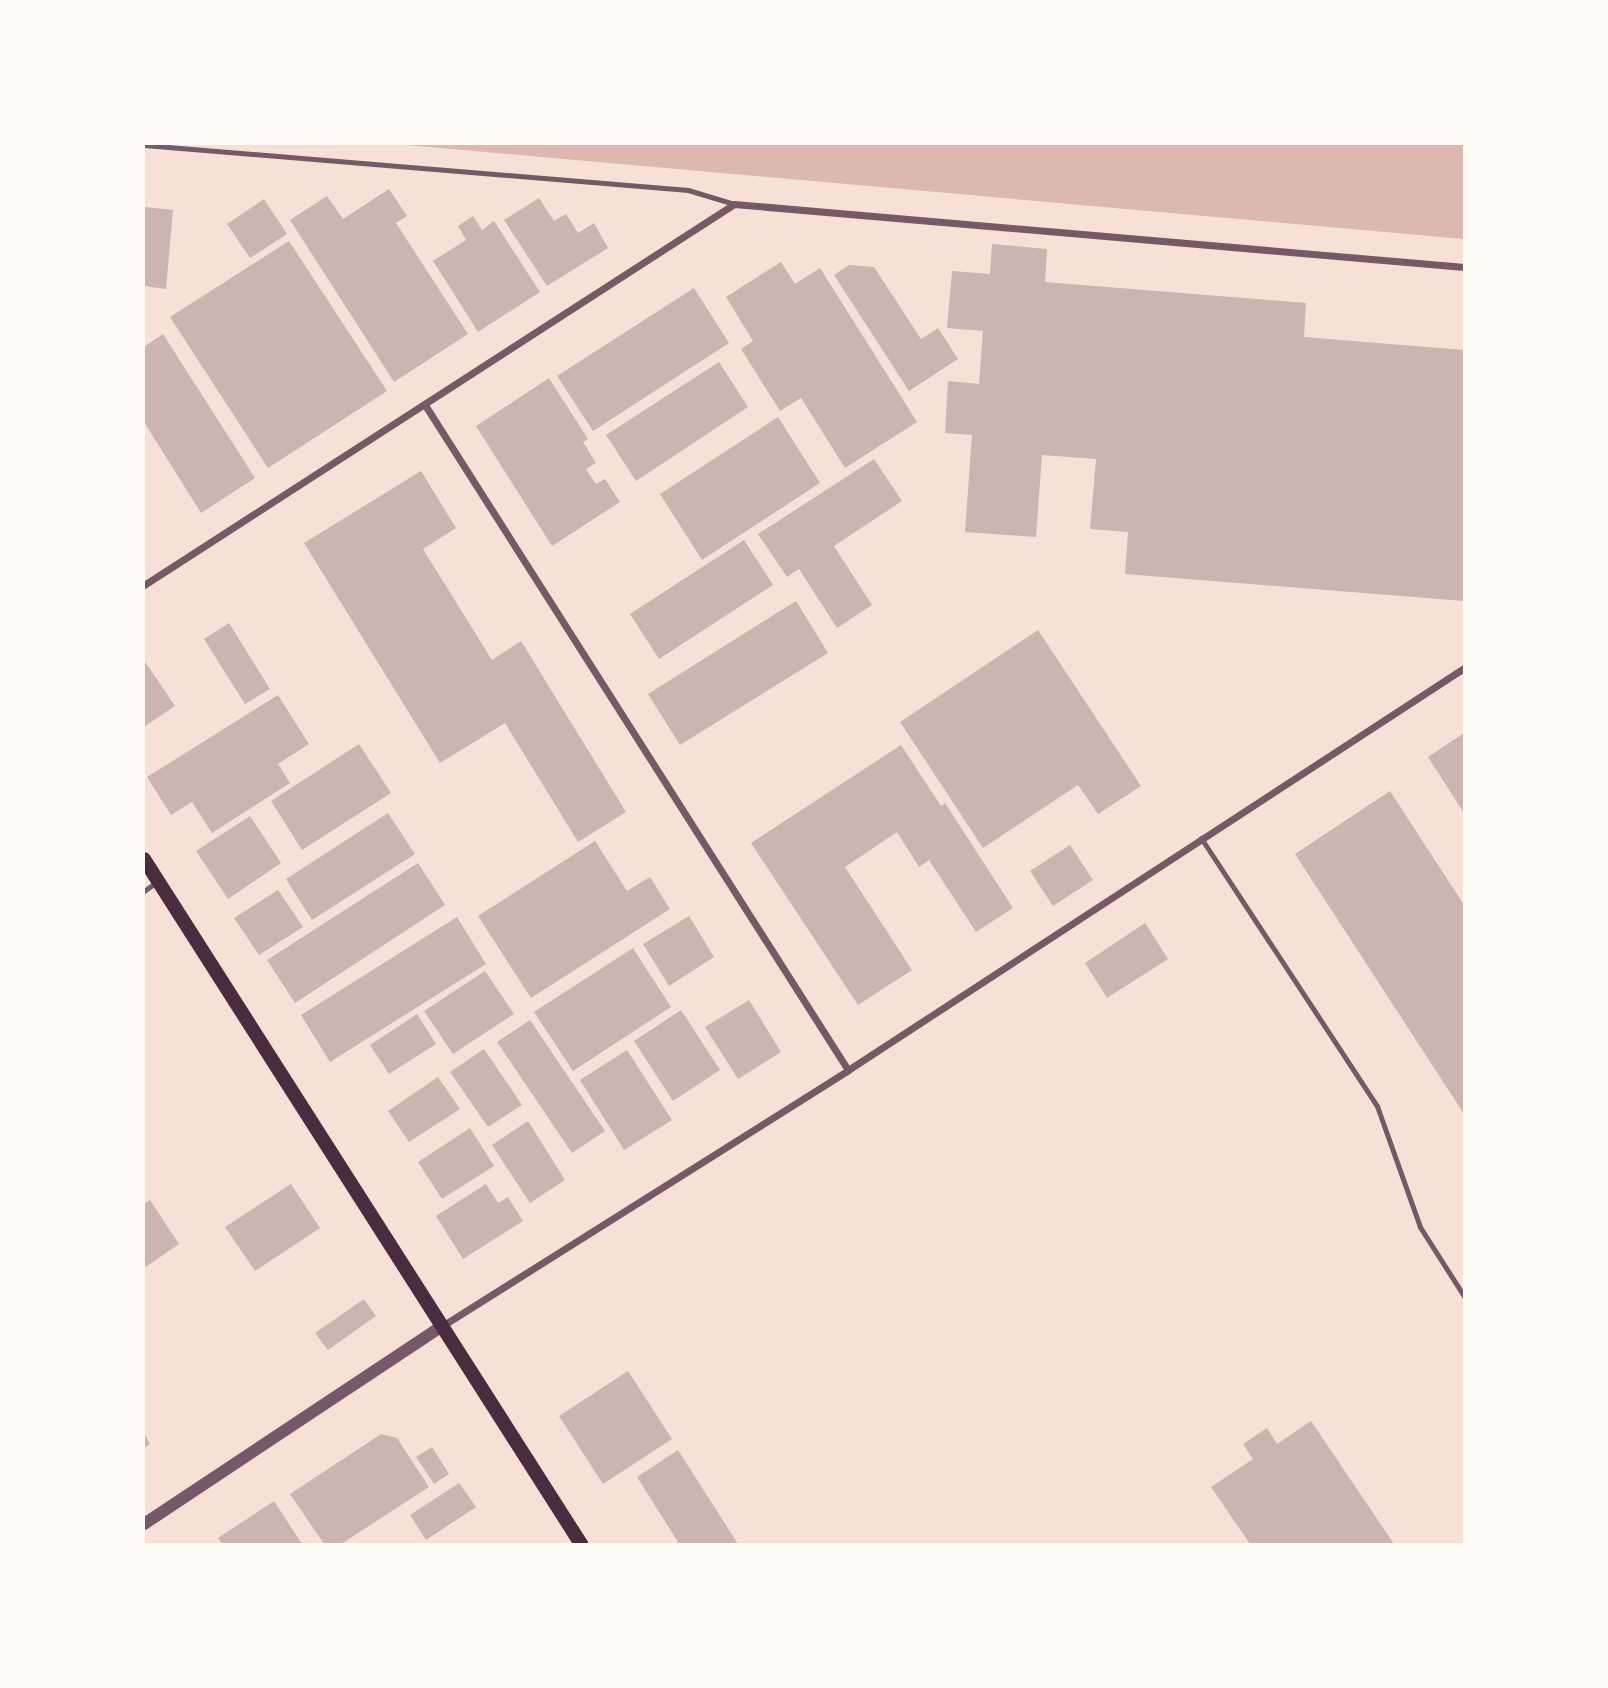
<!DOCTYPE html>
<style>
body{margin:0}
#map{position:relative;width:1608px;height:1688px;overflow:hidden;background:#f7e1d7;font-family:Montserrat,sans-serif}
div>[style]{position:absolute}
.water>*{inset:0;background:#dcb8b0}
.building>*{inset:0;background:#ccb4b1}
.service>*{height:5px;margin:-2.5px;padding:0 2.5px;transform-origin:2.5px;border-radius:2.5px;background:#755966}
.minor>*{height:7px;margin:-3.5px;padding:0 3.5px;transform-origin:3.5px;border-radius:3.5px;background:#755966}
.tertiary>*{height:12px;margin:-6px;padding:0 6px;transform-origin:6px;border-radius:6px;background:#755966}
.secondary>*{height:14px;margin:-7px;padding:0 7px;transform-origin:7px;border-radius:7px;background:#4a2c40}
span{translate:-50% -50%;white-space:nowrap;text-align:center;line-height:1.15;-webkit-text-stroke:5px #fffaf5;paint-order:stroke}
.frame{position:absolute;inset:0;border:145px solid #fffaf5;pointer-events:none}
</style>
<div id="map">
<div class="water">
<div style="clip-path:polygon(395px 144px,1464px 144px,1464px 239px)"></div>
</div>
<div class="building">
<div style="clip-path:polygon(389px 189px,407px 216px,396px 223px,468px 334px,394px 382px,290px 220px,327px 196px,343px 219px)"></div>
<div style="clip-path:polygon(539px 198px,554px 221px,566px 214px,578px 233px,594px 223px,608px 248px,547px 286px,504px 220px)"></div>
<div style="clip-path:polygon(264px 199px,287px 234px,250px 258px,227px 224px)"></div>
<div style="clip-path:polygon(144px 207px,173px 210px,166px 289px,144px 286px)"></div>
<div style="clip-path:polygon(473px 216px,482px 230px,494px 221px,540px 292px,478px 332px,433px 261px,466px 240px,458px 226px)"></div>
<div style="clip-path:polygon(289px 241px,387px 391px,268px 468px,170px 317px)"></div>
<div style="clip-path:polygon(992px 244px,1047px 249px,1045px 282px,1306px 303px,1304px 337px,1464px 350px,1464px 601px,1125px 574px,1128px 532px,1090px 529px,1096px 459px,1042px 455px,1036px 537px,965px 532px,972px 435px,945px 433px,948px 381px,979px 384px,983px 331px,947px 328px,952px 271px,990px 274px)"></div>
<div style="clip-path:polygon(781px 262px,795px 284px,820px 268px,917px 422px,845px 468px,801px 398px,780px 411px,741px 349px,753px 341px,726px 297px)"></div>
<div style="clip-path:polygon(849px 265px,874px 267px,921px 339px,938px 328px,958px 359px,909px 391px,834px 275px)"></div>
<div style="clip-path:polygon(694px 288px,729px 343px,593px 431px,557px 376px)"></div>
<div style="clip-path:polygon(163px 334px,255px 478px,201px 513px,144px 422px,144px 347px)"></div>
<div style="clip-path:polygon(719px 362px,748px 407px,636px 481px,606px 435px)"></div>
<div style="clip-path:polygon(549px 378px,588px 439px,583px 442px,596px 463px,586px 469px,596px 484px,605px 479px,620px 502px,552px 546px,476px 426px)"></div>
<div style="clip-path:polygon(778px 417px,820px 483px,702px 560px,660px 494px)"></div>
<div style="clip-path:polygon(874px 459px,902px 501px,834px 546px,872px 605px,837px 628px,799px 569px,787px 577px,758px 534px)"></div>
<div style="clip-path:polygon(421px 471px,456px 528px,423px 549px,492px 660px,521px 641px,626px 812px,578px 842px,505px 723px,440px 763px,304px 543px)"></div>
<div style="clip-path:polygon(744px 540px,773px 585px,659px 659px,630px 614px)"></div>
<div style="clip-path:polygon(796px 601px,828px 653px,680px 745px,648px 694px)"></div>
<div style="clip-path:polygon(229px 623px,270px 689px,245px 704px,204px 639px)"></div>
<div style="clip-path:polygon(1038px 630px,1141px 786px,1098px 814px,1078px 785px,983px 848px,900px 722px)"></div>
<div style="clip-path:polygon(144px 660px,175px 706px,144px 727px)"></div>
<div style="clip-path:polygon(278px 695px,309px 744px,278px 764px,290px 783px,212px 833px,192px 802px,171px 815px,147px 777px)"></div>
<div style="clip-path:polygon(1464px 733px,1464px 813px,1428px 757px)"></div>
<div style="clip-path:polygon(359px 744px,391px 793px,302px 850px,271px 801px)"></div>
<div style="clip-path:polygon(901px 745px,941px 806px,945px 803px,1013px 908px,976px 932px,929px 860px,919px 867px,897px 832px,845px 867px,912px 970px,858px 1005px,751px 843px)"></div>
<div style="clip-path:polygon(1390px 791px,1464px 905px,1464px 1114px,1295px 854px)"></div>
<div style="clip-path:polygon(388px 813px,415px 854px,312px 920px,286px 879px)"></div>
<div style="clip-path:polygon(250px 816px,281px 863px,228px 899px,196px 851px)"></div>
<div style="clip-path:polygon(595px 841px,627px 891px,650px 877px,670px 909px,531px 998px,478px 916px)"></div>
<div style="clip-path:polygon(1070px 845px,1093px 880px,1053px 906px,1030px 871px)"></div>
<div style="clip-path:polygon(418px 863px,445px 905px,295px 1003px,267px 960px)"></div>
<div style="clip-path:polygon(278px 890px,303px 927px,259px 955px,234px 918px)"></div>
<div style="clip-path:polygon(689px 916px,714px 957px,669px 986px,643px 944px)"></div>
<div style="clip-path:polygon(457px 917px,486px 964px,330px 1062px,301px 1015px)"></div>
<div style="clip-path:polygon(1145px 923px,1168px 959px,1107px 998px,1085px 963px)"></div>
<div style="clip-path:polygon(633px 948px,671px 1007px,573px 1071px,534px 1012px)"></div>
<div style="clip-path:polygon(485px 971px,514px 1014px,453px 1054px,424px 1011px)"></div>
<div style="clip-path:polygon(749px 1000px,781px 1052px,738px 1079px,705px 1027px)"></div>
<div style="clip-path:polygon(681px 1010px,720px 1070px,673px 1101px,634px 1041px)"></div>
<div style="clip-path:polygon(417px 1014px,436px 1044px,389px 1074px,370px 1045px)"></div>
<div style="clip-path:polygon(530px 1020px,605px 1131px,572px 1153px,497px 1042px)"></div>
<div style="clip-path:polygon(484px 1049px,522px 1105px,488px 1127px,450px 1072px)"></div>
<div style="clip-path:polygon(627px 1050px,672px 1120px,624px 1150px,580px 1080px)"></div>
<div style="clip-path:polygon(438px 1077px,460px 1109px,409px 1142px,388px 1111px)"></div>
<div style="clip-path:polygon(528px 1121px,565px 1180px,530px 1203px,492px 1145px)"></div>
<div style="clip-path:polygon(470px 1128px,494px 1166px,442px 1199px,418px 1162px)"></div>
<div style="clip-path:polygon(291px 1184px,320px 1228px,255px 1271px,225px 1227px)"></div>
<div style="clip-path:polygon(486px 1184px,498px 1203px,508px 1197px,523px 1221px,463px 1259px,436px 1216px)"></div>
<div style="clip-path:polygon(150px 1200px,179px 1244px,144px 1268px,144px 1204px)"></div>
<div style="clip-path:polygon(364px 1299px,376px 1316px,328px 1350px,315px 1333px)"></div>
<div style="clip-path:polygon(628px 1371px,672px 1439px,603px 1484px,559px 1416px)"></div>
<div style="clip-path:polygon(1311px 1421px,1394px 1544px,1250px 1544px,1211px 1487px,1253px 1459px,1243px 1444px,1267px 1428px,1277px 1444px)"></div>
<div style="clip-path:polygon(144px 1433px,150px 1444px,144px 1448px)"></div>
<div style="clip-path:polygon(381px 1434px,397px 1438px,429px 1487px,341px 1544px,324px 1544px,290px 1494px)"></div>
<div style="clip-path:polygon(432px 1447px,449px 1474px,434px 1484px,416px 1457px)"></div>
<div style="clip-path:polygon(678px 1450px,738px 1544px,675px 1544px,678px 1542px,637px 1477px)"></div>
<div style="clip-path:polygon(459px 1483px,476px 1507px,426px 1540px,410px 1515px)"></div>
<div style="clip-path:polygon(274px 1501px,302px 1544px,222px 1544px,218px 1538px)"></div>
</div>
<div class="service">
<div style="left:144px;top:145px;width:546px;rotate:4.73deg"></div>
<div style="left:688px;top:190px;width:48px;rotate:16.9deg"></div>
<div style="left:1201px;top:838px;width:321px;rotate:56.7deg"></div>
<div style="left:1377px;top:1106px;width:128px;rotate:70.4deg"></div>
<div style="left:1420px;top:1227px;width:82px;rotate:57.5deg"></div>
<div style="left:144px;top:891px;width:17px;rotate:-36deg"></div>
</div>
<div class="minor">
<div style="left:425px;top:405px;width:788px;rotate:57.54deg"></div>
<div style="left:144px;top:585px;width:702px;rotate:-32.85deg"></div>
<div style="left:734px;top:204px;width:733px;rotate:4.93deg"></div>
<div style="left:442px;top:1326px;width:480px;rotate:-32.2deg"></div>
<div style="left:848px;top:1070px;width:736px;rotate:-33.13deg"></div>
</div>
<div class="tertiary">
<div style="left:144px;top:1524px;width:358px;rotate:-33.6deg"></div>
</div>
<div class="secondary">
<div style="left:144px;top:859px;width:813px;rotate:57.46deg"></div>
</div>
<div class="frame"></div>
</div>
